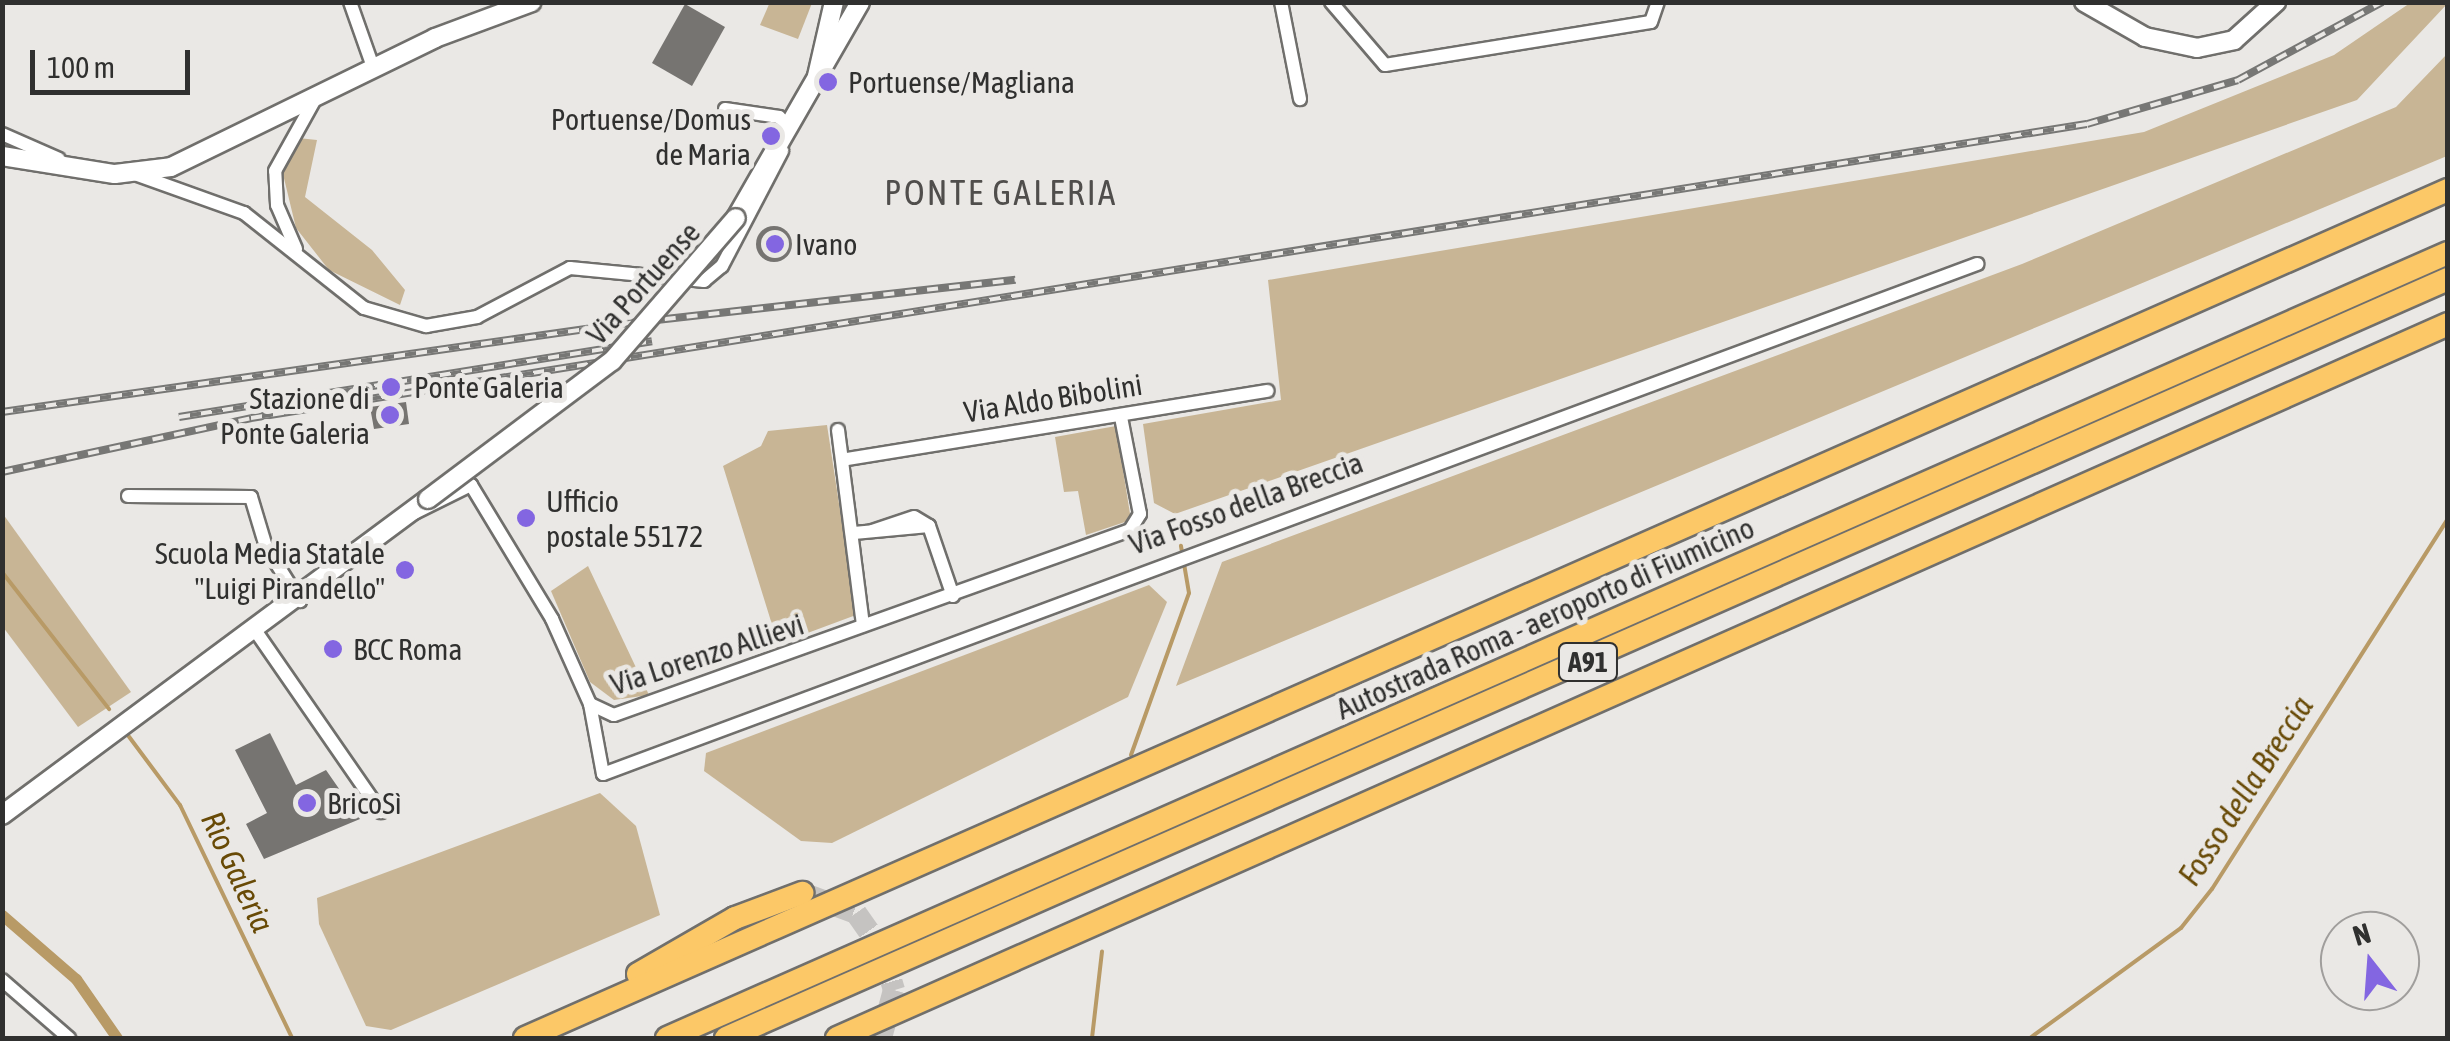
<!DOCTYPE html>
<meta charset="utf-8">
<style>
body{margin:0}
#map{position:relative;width:2450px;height:1041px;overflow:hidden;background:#eae8e5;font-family:"Asap Condensed",sans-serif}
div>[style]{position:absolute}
.green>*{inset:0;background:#c8b595}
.stream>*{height:4px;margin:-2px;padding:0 2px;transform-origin:2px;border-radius:2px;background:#b89a66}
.canal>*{height:11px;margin:-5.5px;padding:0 5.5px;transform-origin:5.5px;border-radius:5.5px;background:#b89a66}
.building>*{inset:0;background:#767471}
.round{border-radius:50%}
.highway-tunnel>*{height:22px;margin-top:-11px;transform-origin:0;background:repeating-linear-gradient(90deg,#c5c3c1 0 22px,transparent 0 33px)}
.roads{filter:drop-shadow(2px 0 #706f6c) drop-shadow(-2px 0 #706f6c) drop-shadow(0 2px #706f6c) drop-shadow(0 -2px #706f6c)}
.street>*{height:12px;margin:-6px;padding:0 6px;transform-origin:6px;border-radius:6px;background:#fff}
.secondary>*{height:18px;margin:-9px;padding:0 9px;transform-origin:9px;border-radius:9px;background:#fff}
.highway>*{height:22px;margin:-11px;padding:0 11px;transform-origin:11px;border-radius:11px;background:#fcc867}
.rail>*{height:8px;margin-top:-4px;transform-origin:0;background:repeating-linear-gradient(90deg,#eae8e5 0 11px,#777775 0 22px);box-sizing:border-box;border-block:2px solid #777775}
.bridges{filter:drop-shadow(2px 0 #706f6c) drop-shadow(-2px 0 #706f6c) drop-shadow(0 2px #706f6c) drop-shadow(0 -2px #706f6c)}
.secondary-bridge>*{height:18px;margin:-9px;padding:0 9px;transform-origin:9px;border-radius:9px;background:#fff}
.dots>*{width:28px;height:28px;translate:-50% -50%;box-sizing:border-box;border:5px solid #eae8e5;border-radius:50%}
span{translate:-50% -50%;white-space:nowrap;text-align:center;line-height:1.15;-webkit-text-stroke:10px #eae8e5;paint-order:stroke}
.shield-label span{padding:2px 8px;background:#eae8e5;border:2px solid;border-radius:8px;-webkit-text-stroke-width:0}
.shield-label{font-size:28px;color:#30302f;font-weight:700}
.poi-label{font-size:30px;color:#30302f}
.left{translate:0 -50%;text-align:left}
.right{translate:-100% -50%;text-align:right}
.street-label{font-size:30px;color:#30302f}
.water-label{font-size:32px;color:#684a06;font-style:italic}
.quarter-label{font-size:35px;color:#504e4c;letter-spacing:2.5px}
.frame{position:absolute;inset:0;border:5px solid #30302f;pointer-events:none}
.north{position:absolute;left:2320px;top:911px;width:100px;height:100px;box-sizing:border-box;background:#eae8e5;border:2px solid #a09e9c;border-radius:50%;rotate:343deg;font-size:28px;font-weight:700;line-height:40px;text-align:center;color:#30302f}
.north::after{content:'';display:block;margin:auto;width:35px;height:45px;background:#8366e1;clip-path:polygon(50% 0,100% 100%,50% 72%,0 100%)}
.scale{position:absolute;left:30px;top:50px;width:160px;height:45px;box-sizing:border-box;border:5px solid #30302f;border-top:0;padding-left:12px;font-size:30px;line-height:35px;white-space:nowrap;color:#30302f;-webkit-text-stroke:8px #eae8e5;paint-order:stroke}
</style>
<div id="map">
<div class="green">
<div style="clip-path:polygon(770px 2px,812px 3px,798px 39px,760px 25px)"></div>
<div style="clip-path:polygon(2410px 3px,2448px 3px,2357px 100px,1175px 514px,1154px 503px,1143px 424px,1281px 400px,1268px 280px,2144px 132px,2334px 55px)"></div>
<div style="clip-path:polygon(2447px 54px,2447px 156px,1176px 686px,1222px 562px,2022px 264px,2396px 107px)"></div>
<div style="clip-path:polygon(298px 138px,317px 140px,305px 197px,372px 250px,405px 290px,400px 305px,329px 270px,296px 228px,282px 170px)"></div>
<div style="clip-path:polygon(827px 425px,856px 615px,778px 644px,723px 466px,761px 446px,768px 431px)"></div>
<div style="clip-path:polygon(1116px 426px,1131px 520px,1086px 535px,1078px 491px,1064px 492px,1055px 437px)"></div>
<div style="clip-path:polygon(3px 514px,131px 692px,78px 727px,3px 627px)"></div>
<div style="clip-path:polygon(588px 566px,649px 695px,614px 700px,590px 682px,551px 591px)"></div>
<div style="clip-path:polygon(1149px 585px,1167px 602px,1128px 697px,832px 843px,801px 841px,704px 771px,706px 753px)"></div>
<div style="clip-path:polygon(600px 793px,636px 826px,660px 915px,391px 1030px,366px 1026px,319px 924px,317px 898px)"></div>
</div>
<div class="stream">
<div style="left:2px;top:572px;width:174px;rotate:52deg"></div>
<div style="left:127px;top:734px;width:89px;rotate:53.3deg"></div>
<div style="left:180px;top:805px;width:259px;rotate:64.3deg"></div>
<div style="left:1131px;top:755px;width:172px;rotate:-70.3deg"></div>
<div style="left:1189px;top:593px;width:48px;rotate:-99.7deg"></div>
<div style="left:1092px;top:1038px;width:87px;rotate:-83.4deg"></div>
<div style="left:2030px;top:1038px;width:187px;rotate:-36.1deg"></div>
<div style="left:2181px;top:928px;width:50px;rotate:-51.5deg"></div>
<div style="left:2212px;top:889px;width:440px;rotate:-57.5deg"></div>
</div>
<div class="canal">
<div style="left:2px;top:915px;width:98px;rotate:40.9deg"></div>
<div style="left:76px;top:979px;width:72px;rotate:55.2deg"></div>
</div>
<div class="building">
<div style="clip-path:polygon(685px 4px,725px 27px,692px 86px,652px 63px)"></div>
<div class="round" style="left:756px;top:226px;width:36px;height:36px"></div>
<div style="clip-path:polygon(406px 402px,409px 424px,374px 429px,370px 407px)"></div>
<div style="clip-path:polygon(270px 733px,296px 785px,326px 770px,360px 819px,264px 859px,246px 824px,267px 813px,235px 750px)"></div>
</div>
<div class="highway-tunnel">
<div style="left:802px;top:893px;width:58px;rotate:20.3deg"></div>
<div style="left:856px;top:913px;width:45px;rotate:54.9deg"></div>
<div style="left:882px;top:950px;width:42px;rotate:73.3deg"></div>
<div style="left:894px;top:990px;width:50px;rotate:105.2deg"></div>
</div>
<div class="roads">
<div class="street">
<div style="left:350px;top:2px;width:69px;rotate:70.5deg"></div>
<div style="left:1281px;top:2px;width:99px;rotate:78.9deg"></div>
<div style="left:1331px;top:2px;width:83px;rotate:49.4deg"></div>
<div style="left:1385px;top:65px;width:269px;rotate:-9.2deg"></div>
<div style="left:1651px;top:22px;width:21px;rotate:-71deg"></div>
<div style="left:725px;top:109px;width:55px;rotate:8.4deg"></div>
<div style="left:779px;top:117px;width:14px;rotate:45deg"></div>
<div style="left:2px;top:134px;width:62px;rotate:23.7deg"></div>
<div style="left:135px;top:174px;width:116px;rotate:19.7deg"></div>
<div style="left:244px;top:213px;width:153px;rotate:38.4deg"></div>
<div style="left:364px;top:308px;width:65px;rotate:16.2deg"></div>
<div style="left:426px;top:326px;width:52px;rotate:-10deg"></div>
<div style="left:477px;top:317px;width:105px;rotate:-27.8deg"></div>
<div style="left:570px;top:268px;width:135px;rotate:5.5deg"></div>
<div style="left:704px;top:281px;width:23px;rotate:-40deg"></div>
<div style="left:722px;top:266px;width:130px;rotate:-62.4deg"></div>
<div style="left:296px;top:249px;width:48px;rotate:-113.4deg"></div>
<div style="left:277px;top:205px;width:34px;rotate:-93deg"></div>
<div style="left:275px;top:171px;width:80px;rotate:-60.9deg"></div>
<div style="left:838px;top:430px;width:197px;rotate:82.7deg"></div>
<div style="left:847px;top:459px;width:426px;rotate:-9.2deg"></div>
<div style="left:128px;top:496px;width:123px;rotate:0.5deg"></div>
<div style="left:251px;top:497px;width:52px;rotate:73.3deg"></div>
<div style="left:266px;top:547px;width:64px;rotate:57.8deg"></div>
<div style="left:410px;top:515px;width:68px;rotate:-26.2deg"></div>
<div style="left:471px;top:485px;width:157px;rotate:58.8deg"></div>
<div style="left:552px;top:619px;width:93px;rotate:65.9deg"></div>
<div style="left:590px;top:704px;width:26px;rotate:25deg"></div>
<div style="left:614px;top:715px;width:548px;rotate:-19.72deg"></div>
<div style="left:1130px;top:530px;width:19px;rotate:-58deg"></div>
<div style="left:1140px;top:514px;width:99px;rotate:-101.1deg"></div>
<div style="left:929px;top:526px;width:74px;rotate:71.1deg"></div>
<div style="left:854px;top:533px;width:75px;rotate:-5.3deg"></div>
<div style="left:929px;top:526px;width:17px;rotate:-149deg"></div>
<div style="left:914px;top:517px;width:44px;rotate:161.6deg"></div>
<div style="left:257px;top:633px;width:218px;rotate:55.3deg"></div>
<div style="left:590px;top:704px;width:71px;rotate:79.5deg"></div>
<div style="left:603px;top:774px;width:1466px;rotate:-20.36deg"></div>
<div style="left:2px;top:980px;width:89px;rotate:40.9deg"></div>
</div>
<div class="secondary">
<div style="left:2084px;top:2px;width:70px;rotate:29.8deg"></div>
<div style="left:2145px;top:37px;width:53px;rotate:11.9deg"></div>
<div style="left:2197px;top:48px;width:38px;rotate:-12deg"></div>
<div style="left:2234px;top:40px;width:57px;rotate:-42.1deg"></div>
<div style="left:817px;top:76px;width:76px;rotate:-77.1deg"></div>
<div style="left:2px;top:156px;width:114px;rotate:9.1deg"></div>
<div style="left:115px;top:174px;width:56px;rotate:-7.1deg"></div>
<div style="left:171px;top:167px;width:294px;rotate:-26deg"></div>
<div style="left:435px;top:38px;width:103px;rotate:-20.4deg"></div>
<div style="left:736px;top:218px;width:249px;rotate:-60.1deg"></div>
<div style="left:2px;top:815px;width:530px;rotate:-36.57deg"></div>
</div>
<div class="highway">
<div style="left:638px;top:974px;width:112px;rotate:-30deg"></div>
<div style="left:735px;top:918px;width:72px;rotate:-20.5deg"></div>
<div style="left:525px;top:1038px;width:2102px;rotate:-23.8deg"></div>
<div style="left:667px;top:1038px;width:1946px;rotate:-23.79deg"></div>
<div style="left:726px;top:1038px;width:1882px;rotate:-23.79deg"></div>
<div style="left:837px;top:1038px;width:1762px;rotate:-23.9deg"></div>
</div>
</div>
<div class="rail">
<div style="left:2px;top:412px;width:625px;rotate:-8.09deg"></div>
<div style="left:621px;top:324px;width:397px;rotate:-6.4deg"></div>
<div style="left:179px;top:417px;width:479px;rotate:-9.1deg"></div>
<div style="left:2px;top:472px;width:255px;rotate:-12.2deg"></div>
<div style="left:251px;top:418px;width:1859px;rotate:-9.1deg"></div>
<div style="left:2087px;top:124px;width:157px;rotate:-16.2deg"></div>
<div style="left:2238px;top:80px;width:164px;rotate:-28.4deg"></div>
</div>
<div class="bridges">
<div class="secondary-bridge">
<div style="left:428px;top:499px;width:230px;rotate:-36.9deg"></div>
<div style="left:612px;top:361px;width:189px;rotate:-49.1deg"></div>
</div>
</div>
<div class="dots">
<div style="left:828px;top:82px;background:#8366e1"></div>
<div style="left:771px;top:136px;background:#8366e1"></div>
<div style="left:775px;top:244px;background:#8366e1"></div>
<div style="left:391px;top:387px;background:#8366e1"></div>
<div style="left:390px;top:415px;background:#8366e1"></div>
<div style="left:526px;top:518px;background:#8366e1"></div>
<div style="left:405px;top:570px;background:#8366e1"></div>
<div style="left:333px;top:649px;background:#8366e1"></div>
<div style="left:307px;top:803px;background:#8366e1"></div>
</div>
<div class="shield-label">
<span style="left:1588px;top:662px">A91</span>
</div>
<div class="poi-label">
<span class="left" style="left:848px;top:82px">Portuense/Magliana</span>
<span class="right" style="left:751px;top:136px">Portuense/Domus<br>de Maria</span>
<span class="left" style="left:795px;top:244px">Ivano</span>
<span class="left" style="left:414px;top:387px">Ponte Galeria</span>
<span class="right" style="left:370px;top:415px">Stazione di<br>Ponte Galeria</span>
<span class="left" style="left:546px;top:518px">Ufficio<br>postale 55172</span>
<span class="right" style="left:385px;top:570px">Scuola Media Statale<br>"Luigi Pirandello"</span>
<span class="left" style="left:353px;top:649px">BCC Roma</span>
<span class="left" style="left:327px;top:803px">BricoSì</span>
</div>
<div class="street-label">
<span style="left:643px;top:283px;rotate:-48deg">Via Portuense</span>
<span style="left:1053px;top:398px;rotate:-9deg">Via Aldo Bibolini</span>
<span style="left:1246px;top:503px;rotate:-20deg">Via Fosso della Breccia</span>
<span style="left:1545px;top:618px;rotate:-24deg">Autostrada Roma - aeroporto di Fiumicino</span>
<span style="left:707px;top:654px;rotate:-18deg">Via Lorenzo Allievi</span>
</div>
<div class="water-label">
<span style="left:2246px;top:791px;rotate:-57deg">Fosso della Breccia</span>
<span style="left:237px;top:872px;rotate:65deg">Rio Galeria</span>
</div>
<div class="quarter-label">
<span style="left:1001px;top:192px">PONTE GALERIA</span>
</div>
<div class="frame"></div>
<div class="north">N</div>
<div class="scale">100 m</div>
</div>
